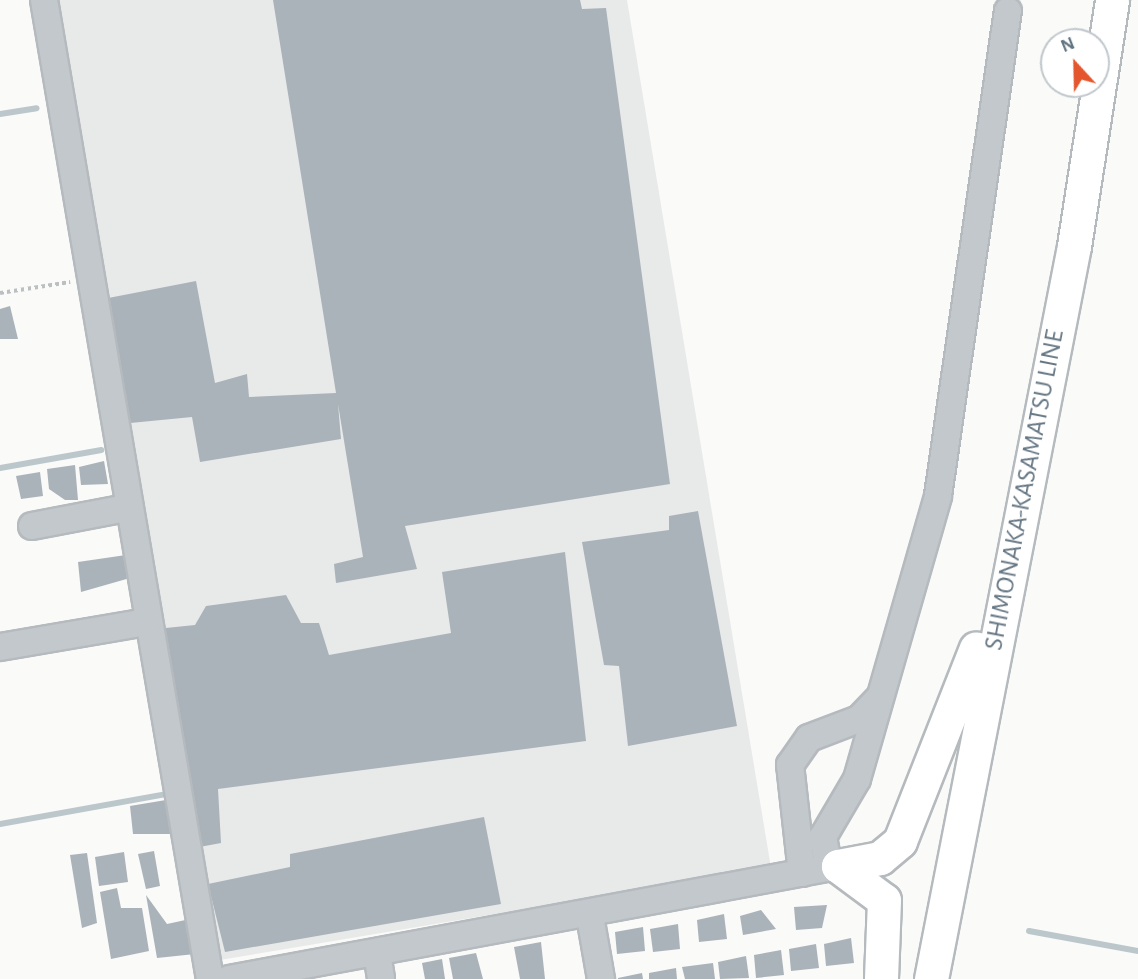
<!DOCTYPE html>
<style>
body{margin:0}
#map{position:relative;width:1138px;height:979px;overflow:hidden;background:#fafaf8;font-family:"Alegreya Sans",sans-serif}
div>[style]{position:absolute}
.built>*{inset:0;background:#e8e9e9}
.stream>*{height:6px;margin:-3px;padding:0 3px;transform-origin:3px;border-radius:3px;background:#bbc7cb}
.building>*{inset:0;background:#aab3b9}
.path>*{height:3.5px;margin-top:-1.75px;transform-origin:0;background:repeating-linear-gradient(90deg,#bbbfc2 0 3.5px,transparent 0 7px)}
.roads{filter:drop-shadow(2px 0 #b5babe) drop-shadow(-2px 0 #b5babe) drop-shadow(0 2px #b5babe) drop-shadow(0 -2px #b5babe)}
.minor>*{height:26px;margin:-13px;padding:0 13px;transform-origin:13px;border-radius:13px;background:#c3c8cc}
.major>*{height:33px;margin:-16.5px;padding:0 16.5px;transform-origin:16.5px;border-radius:16.5px;background:#fff}
span{translate:-50% -50%;white-space:nowrap;text-align:center;line-height:1.15;-webkit-text-stroke:7px #fff;paint-order:stroke}
.street-label{font-size:26px;color:#657683}
.north{position:absolute;left:1040px;top:28px;width:70px;height:70px;box-sizing:border-box;background:#fff;border:2px solid #c1c8cd;border-radius:50%;rotate:338deg;font-size:19px;font-weight:700;line-height:28px;text-align:center;color:#657683}
.north::after{content:'';display:block;margin:auto;width:24px;height:32px;background:#e4572e;clip-path:polygon(50% 0,100% 100%,50% 72%,0 100%)}
</style>
<div id="map">
<div class="built">
<div style="clip-path:polygon(49px 0,627px 0,771px 868px,214px 961px)"></div>
</div>
<div class="stream">
<div style="left:0;top:114px;width:37px;rotate:-9deg"></div>
<div style="left:0;top:468px;width:103px;rotate:-10.1deg"></div>
<div style="left:0;top:824px;width:170px;rotate:-10.2deg"></div>
<div style="left:1029px;top:931px;width:111px;rotate:10.4deg"></div>
</div>
<div class="building">
<div style="clip-path:polygon(273px 0,580px 0,582px 9px,606px 8px,670px 484px,405px 526px,417px 569px,336px 583px,334px 564px,363px 557px,338px 404px,341px 439px,200px 462px,192px 417px,120px 424px,98px 300px,196px 281px,215px 383px,247px 374px,249px 397px,336px 393px)"></div>
<div style="clip-path:polygon(10px 306px,18px 339px,0 339px,0 309px)"></div>
<div style="clip-path:polygon(104px 461px,108px 484px,81px 485px,79px 467px)"></div>
<div style="clip-path:polygon(75px 465px,78px 500px,65px 500px,49px 489px,47px 469px)"></div>
<div style="clip-path:polygon(40px 472px,43px 496px,21px 499px,16px 476px)"></div>
<div style="clip-path:polygon(698px 511px,737px 726px,628px 746px,619px 666px,604px 665px,582px 542px,669px 530px,669px 516px)"></div>
<div style="clip-path:polygon(565px 552px,586px 741px,218px 789px,221px 843px,194px 848px,156px 629px,195px 625px,206px 606px,286px 595px,301px 623px,319px 623px,329px 655px,451px 633px,442px 572px)"></div>
<div style="clip-path:polygon(126px 555px,130px 578px,81px 592px,78px 562px)"></div>
<div style="clip-path:polygon(166px 800px,174px 834px,133px 834px,130px 806px)"></div>
<div style="clip-path:polygon(484px 817px,501px 904px,225px 952px,208px 884px,290px 867px,290px 854px)"></div>
<div style="clip-path:polygon(154px 851px,160px 886px,146px 889px,138px 854px)"></div>
<div style="clip-path:polygon(124px 852px,128px 882px,99px 886px,95px 857px)"></div>
<div style="clip-path:polygon(87px 853px,97px 923px,82px 928px,70px 855px)"></div>
<div style="clip-path:polygon(117px 888px,121px 908px,142px 908px,149px 951px,111px 959px,100px 892px)"></div>
<div style="clip-path:polygon(146px 895px,167px 924px,190px 919px,195px 954px,157px 958px)"></div>
<div style="clip-path:polygon(827px 905px,822px 928px,796px 930px,794px 907px)"></div>
<div style="clip-path:polygon(761px 910px,776px 929px,743px 935px,740px 916px)"></div>
<div style="clip-path:polygon(724px 914px,727px 939px,699px 942px,697px 920px)"></div>
<div style="clip-path:polygon(678px 924px,680px 949px,653px 952px,650px 929px)"></div>
<div style="clip-path:polygon(643px 927px,645px 951px,617px 954px,615px 932px)"></div>
<div style="clip-path:polygon(851px 938px,854px 963px,826px 966px,824px 944px)"></div>
<div style="clip-path:polygon(541px 942px,545px 979px,520px 979px,514px 947px)"></div>
<div style="clip-path:polygon(816px 944px,819px 968px,791px 971px,789px 949px)"></div>
<div style="clip-path:polygon(781px 950px,784px 975px,756px 978px,754px 955px)"></div>
<div style="clip-path:polygon(476px 953px,483px 979px,453px 979px,449px 958px)"></div>
<div style="clip-path:polygon(746px 956px,749px 978px,720px 979px,718px 962px)"></div>
<div style="clip-path:polygon(442px 959px,445px 979px,425px 979px,422px 963px)"></div>
<div style="clip-path:polygon(713px 963px,715px 979px,685px 979px,682px 967px)"></div>
<div style="clip-path:polygon(676px 968px,677px 979px,649px 979px,649px 973px)"></div>
<div style="clip-path:polygon(642px 973px,643px 979px,618px 979px,618px 978px)"></div>
</div>
<div class="path">
<div style="left:0;top:293px;width:71px;rotate:-8.9deg"></div>
</div>
<div class="roads">
<div class="minor">
<div style="left:44px;top:0;width:993px;rotate:80.38deg"></div>
<div style="left:32px;top:526px;width:96px;rotate:-10.8deg"></div>
<div style="left:0;top:647px;width:149px;rotate:-9.7deg"></div>
<div style="left:829px;top:868px;width:32px;rotate:-101deg"></div>
<div style="left:823px;top:837px;width:67px;rotate:-59.6deg"></div>
<div style="left:857px;top:779px;width:294px;rotate:-74deg"></div>
<div style="left:938px;top:496px;width:490px;rotate:-81.8deg"></div>
<div style="left:802px;top:873px;width:109px;rotate:-96.3deg"></div>
<div style="left:790px;top:765px;width:33px;rotate:-55deg"></div>
<div style="left:809px;top:738px;width:53px;rotate:-20.8deg"></div>
<div style="left:859px;top:719px;width:29px;rotate:-46deg"></div>
<div style="left:590px;top:916px;width:64px;rotate:80.1deg"></div>
<div style="left:377px;top:953px;width:26px;rotate:81deg"></div>
<div style="left:229px;top:979px;width:619px;rotate:-10.51deg"></div>
</div>
<div class="major">
<div style="left:838px;top:866px;width:43px;rotate:-10.8deg"></div>
<div style="left:880px;top:858px;width:26px;rotate:-40deg"></div>
<div style="left:900px;top:841px;width:207px;rotate:-68.5deg"></div>
<div style="left:838px;top:866px;width:57px;rotate:36.5deg"></div>
<div style="left:884px;top:900px;width:79px;rotate:92.2deg"></div>
<div style="left:931px;top:979px;width:747px;rotate:-78.96deg"></div>
<div style="left:1074px;top:246px;width:249px;rotate:-81.2deg"></div>
</div>
</div>
<div class="street-label">
<span style="left:1025px;top:490px;rotate:-79deg">SHIMONAKA-KASAMATSU LINE</span>
</div>
<div class="north">N</div>
</div>
